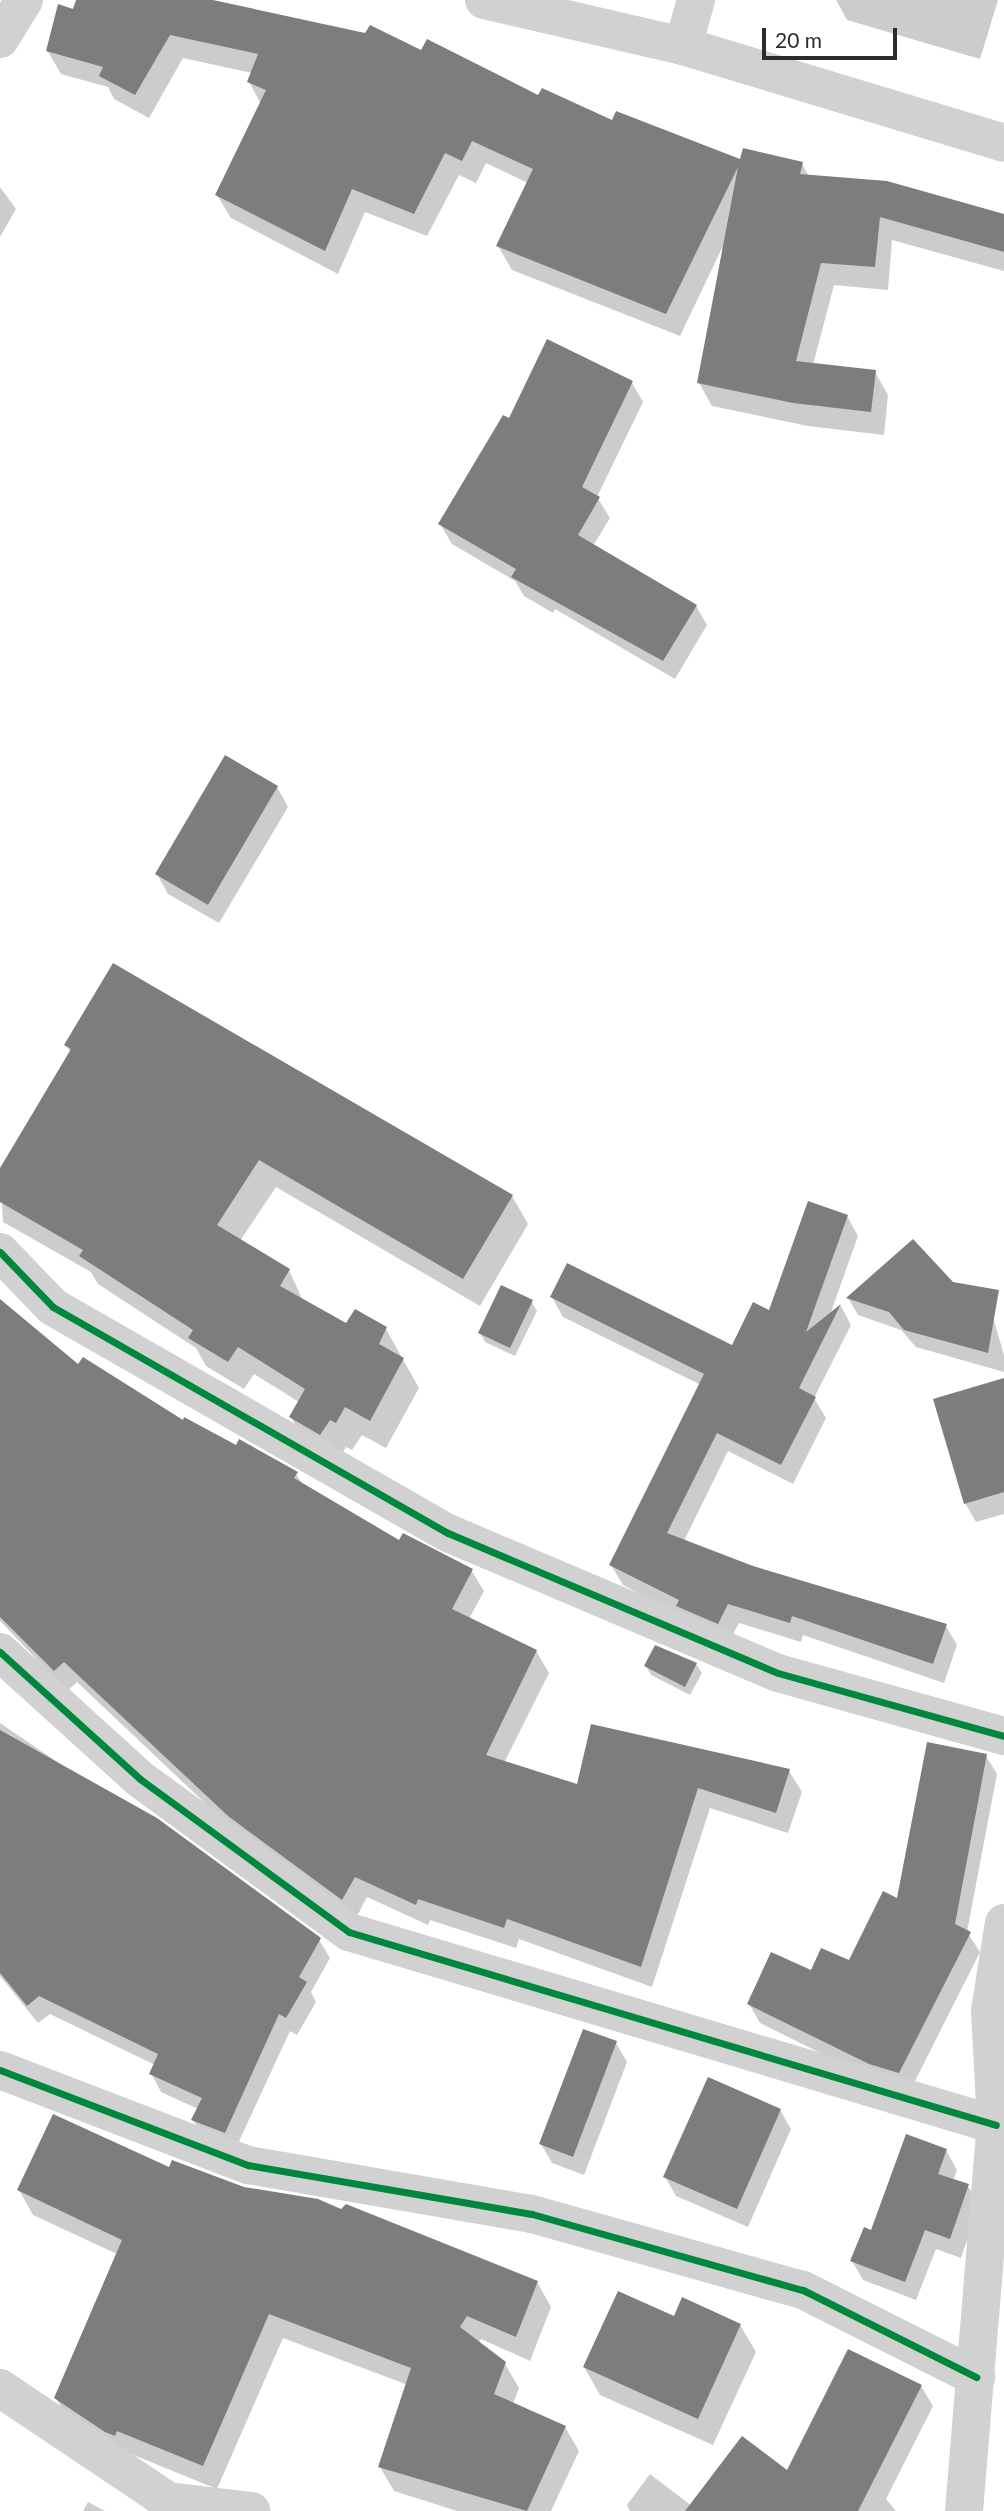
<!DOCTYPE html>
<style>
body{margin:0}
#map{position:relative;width:1004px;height:2511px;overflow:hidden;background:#fff;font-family:Lato,sans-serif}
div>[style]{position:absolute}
.shadow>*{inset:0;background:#0003}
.building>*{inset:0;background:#7d7d7d}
.street>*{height:38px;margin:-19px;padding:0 19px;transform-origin:19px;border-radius:19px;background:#d1d1d1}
.cycleway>*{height:7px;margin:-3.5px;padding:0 3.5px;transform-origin:3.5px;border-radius:3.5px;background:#00873e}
span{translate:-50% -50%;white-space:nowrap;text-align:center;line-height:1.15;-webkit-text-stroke:7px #fff;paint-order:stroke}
.scale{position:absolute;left:762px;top:28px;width:135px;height:32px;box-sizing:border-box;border:4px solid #2c2c2c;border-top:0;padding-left:9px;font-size:21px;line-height:24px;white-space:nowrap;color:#2c2c2c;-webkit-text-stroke:5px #fff;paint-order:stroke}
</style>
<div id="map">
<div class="shadow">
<div style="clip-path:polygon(78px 0,205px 0,422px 53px,539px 98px,741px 162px,802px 164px,809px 176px,1004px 216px,1004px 271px,892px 240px,888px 290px,834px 285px,813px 365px,875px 372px,888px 395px,884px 435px,808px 426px,712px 406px,699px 383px,723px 246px,680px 336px,512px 270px,498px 246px,528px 183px,486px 163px,476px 183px,459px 175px,427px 236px,365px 212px,338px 274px,231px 218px,217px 195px,261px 104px,249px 82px,252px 73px,183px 58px,149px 118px,114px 99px,108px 87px,61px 74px,47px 50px)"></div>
<div style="clip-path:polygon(836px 0,998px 0,980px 59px,847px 20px)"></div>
<div style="clip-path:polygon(0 187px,16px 209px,0 237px)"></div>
<div style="clip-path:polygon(632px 383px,643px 402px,597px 497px,610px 518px,593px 546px,696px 606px,707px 625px,675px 679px,555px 609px,553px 613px,524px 596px,515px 581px,452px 544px,440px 524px,509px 421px)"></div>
<div style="clip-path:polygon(277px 787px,288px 807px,219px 923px,168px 894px,157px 874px)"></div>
<div style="clip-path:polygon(66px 1045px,512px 1196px,528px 1224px,480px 1306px,276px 1187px,240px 1241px,289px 1270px,303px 1301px,347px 1326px,355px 1312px,386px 1329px,419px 1388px,386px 1448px,362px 1435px,352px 1450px,346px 1447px,337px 1462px,307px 1445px,291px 1417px,299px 1402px,254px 1374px,244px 1389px,206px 1366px,196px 1348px,98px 1284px,91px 1272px,3px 1222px,0 1172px,71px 1053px)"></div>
<div style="clip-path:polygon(847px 1216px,858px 1236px,830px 1315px,841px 1306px,851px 1325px,814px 1398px,826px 1418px,793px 1484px,728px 1451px,684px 1541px,753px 1567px,946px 1626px,957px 1645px,944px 1683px,803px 1635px,801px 1642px,739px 1623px,729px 1642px,623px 1585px,611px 1565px,701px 1385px,563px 1317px,552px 1297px,732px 1347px,770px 1313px)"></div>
<div style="clip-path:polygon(952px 1284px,990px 1307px,1004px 1355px,1004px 1372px,916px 1347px,901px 1330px,858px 1315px,848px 1298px)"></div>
<div style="clip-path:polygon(0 1301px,79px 1367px,183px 1423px,296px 1474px,303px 1485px,400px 1543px,471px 1570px,484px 1591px,469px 1619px,536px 1651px,549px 1673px,504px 1763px,579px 1786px,789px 1771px,802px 1792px,788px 1833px,710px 1808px,652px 1987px,519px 1939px,516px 1948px,430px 1920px,428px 1925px,367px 1897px,355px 1920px,242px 1838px,77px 1682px,67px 1691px,0 1621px)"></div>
<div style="clip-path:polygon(531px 1301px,537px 1311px,515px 1356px,485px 1342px,480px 1333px)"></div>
<div style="clip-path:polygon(1004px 1380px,1004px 1514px,976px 1522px,965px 1503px)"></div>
<div style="clip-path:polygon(696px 1664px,702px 1673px,690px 1695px,651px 1675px,646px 1666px)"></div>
<div style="clip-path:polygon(0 1723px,319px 1940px,330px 1958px,311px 1992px,316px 2002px,297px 2035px,290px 2031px,235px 2150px,204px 2138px,193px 2120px,198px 2109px,161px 2092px,151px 2073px,155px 2065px,50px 2014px,38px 2023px,0 1976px)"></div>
<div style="clip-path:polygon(986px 1756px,997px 1774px,967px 1932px,980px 1952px,910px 2091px,881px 2083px,760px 2023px,749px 2004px,812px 1973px,850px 1963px,898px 1901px)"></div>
<div style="clip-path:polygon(616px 2043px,627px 2062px,584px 2175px,552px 2163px,541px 2144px)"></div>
<div style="clip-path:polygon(780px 2110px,791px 2129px,748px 2227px,676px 2196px,665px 2177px)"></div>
<div style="clip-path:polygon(946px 2150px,957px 2170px,953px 2181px,968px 2186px,979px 2205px,961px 2258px,936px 2249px,916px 2300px,863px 2280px,852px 2261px)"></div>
<div style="clip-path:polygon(170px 2170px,244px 2188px,537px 2282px,551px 2307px,530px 2361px,481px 2339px,478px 2344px,505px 2364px,519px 2388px,513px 2404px,565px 2427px,579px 2451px,551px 2511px,457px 2511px,394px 2491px,380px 2467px,408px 2385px,283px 2338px,217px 2489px,131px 2454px,70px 2423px,56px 2398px,117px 2254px,33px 2215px,19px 2190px)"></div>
<div style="clip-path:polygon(674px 2319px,740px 2325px,756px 2352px,713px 2445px,600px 2395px,584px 2367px)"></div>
<div style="clip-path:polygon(921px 2386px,933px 2406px,886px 2499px,896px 2511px,630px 2511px,627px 2505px,650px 2474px,692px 2506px,788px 2473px)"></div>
<div style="clip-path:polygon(88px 2502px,105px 2511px,83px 2511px)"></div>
</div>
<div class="building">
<div style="clip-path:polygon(76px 0,213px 0,365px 33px,370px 25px,421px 50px,427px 39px,538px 95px,542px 88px,612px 120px,616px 111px,740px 159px,743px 148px,803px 162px,800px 174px,887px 181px,1004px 214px,1004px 252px,880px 217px,875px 267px,821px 263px,796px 361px,876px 370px,871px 412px,793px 403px,697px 383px,738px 167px,666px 314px,496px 246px,533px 169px,472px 141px,462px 161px,445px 153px,414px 214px,352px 189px,325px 251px,215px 195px,266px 90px,247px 82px,258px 54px,170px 35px,135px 95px,99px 76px,103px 67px,46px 51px,58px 4px,73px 9px)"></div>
<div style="clip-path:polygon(547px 339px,633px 381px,582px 487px,600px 497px,578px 535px,697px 605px,663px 661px,511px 577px,516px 569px,438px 524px,503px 415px,509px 418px)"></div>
<div style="clip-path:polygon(225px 755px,278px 786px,208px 905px,155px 874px)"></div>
<div style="clip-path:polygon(113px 963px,513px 1195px,463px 1279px,259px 1160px,217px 1225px,290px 1269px,280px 1286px,346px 1323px,355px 1309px,387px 1327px,379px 1344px,404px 1358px,370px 1421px,345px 1407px,336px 1423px,330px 1420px,320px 1435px,289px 1417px,305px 1389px,238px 1347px,228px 1362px,188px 1338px,193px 1330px,79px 1256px,83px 1250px,0 1202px,0 1168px,71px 1049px,64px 1045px)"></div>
<div style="clip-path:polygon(808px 1201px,848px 1215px,806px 1332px,841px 1304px,799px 1388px,816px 1397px,781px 1465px,717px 1433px,667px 1533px,753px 1566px,947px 1624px,933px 1664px,792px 1616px,790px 1623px,728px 1604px,718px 1624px,676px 1606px,679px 1600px,609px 1565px,704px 1374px,550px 1297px,567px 1263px,732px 1345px,753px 1302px,769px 1310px)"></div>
<div style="clip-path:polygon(913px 1239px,953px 1282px,999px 1290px,988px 1353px,904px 1330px,889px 1312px,846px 1298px)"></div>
<div style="clip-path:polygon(501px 1285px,533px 1300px,510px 1348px,478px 1333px)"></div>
<div style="clip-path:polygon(0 1299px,78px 1364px,83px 1357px,183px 1420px,184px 1417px,236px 1445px,239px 1439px,298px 1472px,294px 1478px,399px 1540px,403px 1533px,473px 1569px,452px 1609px,537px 1650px,486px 1755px,577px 1784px,591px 1724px,790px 1769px,776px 1813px,698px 1788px,641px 1967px,507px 1919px,504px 1928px,418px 1899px,416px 1905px,355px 1877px,342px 1900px,228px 1816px,64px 1662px,54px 1671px,0 1617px)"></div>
<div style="clip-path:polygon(1004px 1378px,1004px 1492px,964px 1504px,933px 1399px)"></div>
<div style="clip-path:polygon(655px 1645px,697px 1663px,685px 1687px,644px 1666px)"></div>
<div style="clip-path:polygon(0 1730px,157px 1818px,321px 1938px,299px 1977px,307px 1982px,286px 2018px,279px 2014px,225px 2133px,191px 2120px,202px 2098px,149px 2074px,158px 2054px,39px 1996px,27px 2006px,0 1973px)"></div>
<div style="clip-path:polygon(927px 1742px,987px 1754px,955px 1924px,971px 1932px,899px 2073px,869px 2064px,747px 2004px,771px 1952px,811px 1970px,821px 1948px,849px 1960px,883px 1891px,897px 1898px)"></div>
<div style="clip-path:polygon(583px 2029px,617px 2041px,573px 2157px,539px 2144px)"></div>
<div style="clip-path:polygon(708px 2077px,781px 2109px,737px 2209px,663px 2177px)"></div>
<div style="clip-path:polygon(53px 2114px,169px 2167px,172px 2160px,244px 2187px,318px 2199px,341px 2209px,346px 2204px,538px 2281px,516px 2337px,467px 2316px,460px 2327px,506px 2362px,494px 2394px,566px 2426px,527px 2511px,378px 2467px,411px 2368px,269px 2314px,203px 2466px,117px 2431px,115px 2436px,105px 2432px,54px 2398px,122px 2240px,17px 2190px)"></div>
<div style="clip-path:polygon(906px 2134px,947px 2149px,938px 2174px,969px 2184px,950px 2239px,925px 2230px,905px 2282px,850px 2261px,864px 2227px,871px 2230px)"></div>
<div style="clip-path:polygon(618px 2291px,674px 2316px,682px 2297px,741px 2324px,698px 2419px,583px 2367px)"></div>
<div style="clip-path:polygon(848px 2349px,922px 2385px,858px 2511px,685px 2511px,742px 2436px,787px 2470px)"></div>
</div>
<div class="street">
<div style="left:484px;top:0;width:204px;rotate:13deg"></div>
<div style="left:683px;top:46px;width:335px;rotate:16.8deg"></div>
<div style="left:0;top:39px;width:46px;rotate:-58.4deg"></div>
<div style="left:683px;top:46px;width:48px;rotate:-74.2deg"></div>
<div style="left:0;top:1252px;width:76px;rotate:46.1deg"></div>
<div style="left:53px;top:1307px;width:455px;rotate:29.8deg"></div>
<div style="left:448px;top:1533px;width:358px;rotate:23deg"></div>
<div style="left:778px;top:1673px;width:235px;rotate:15.6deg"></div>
<div style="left:0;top:1652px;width:189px;rotate:42.2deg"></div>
<div style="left:140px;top:1779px;width:259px;rotate:36.2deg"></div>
<div style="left:349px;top:1932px;width:675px;rotate:16.61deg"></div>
<div style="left:0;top:2070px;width:266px;rotate:21deg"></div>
<div style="left:248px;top:2165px;width:288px;rotate:9.8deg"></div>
<div style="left:532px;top:2214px;width:281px;rotate:15.7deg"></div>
<div style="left:803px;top:2290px;width:194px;rotate:26.7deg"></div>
<div style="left:0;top:2388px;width:202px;rotate:33.9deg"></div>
<div style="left:168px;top:2501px;width:84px;rotate:6.9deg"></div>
<div style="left:964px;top:2511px;width:387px;rotate:-85.3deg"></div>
<div style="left:996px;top:2125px;width:114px;rotate:-93deg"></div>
<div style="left:990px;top:2011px;width:89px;rotate:-81deg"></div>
</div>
<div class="cycleway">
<div style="left:0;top:1252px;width:76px;rotate:46.1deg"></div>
<div style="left:53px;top:1307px;width:455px;rotate:29.8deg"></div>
<div style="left:448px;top:1533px;width:358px;rotate:23deg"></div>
<div style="left:778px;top:1673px;width:235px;rotate:15.6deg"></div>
<div style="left:0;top:1652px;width:189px;rotate:42.2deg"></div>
<div style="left:140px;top:1779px;width:259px;rotate:36.2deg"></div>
<div style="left:349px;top:1932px;width:675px;rotate:16.61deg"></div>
<div style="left:0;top:2070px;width:266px;rotate:21deg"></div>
<div style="left:248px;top:2165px;width:288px;rotate:9.8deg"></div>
<div style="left:532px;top:2214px;width:281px;rotate:15.7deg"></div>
<div style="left:803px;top:2290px;width:194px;rotate:26.7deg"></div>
</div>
<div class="scale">20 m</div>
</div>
